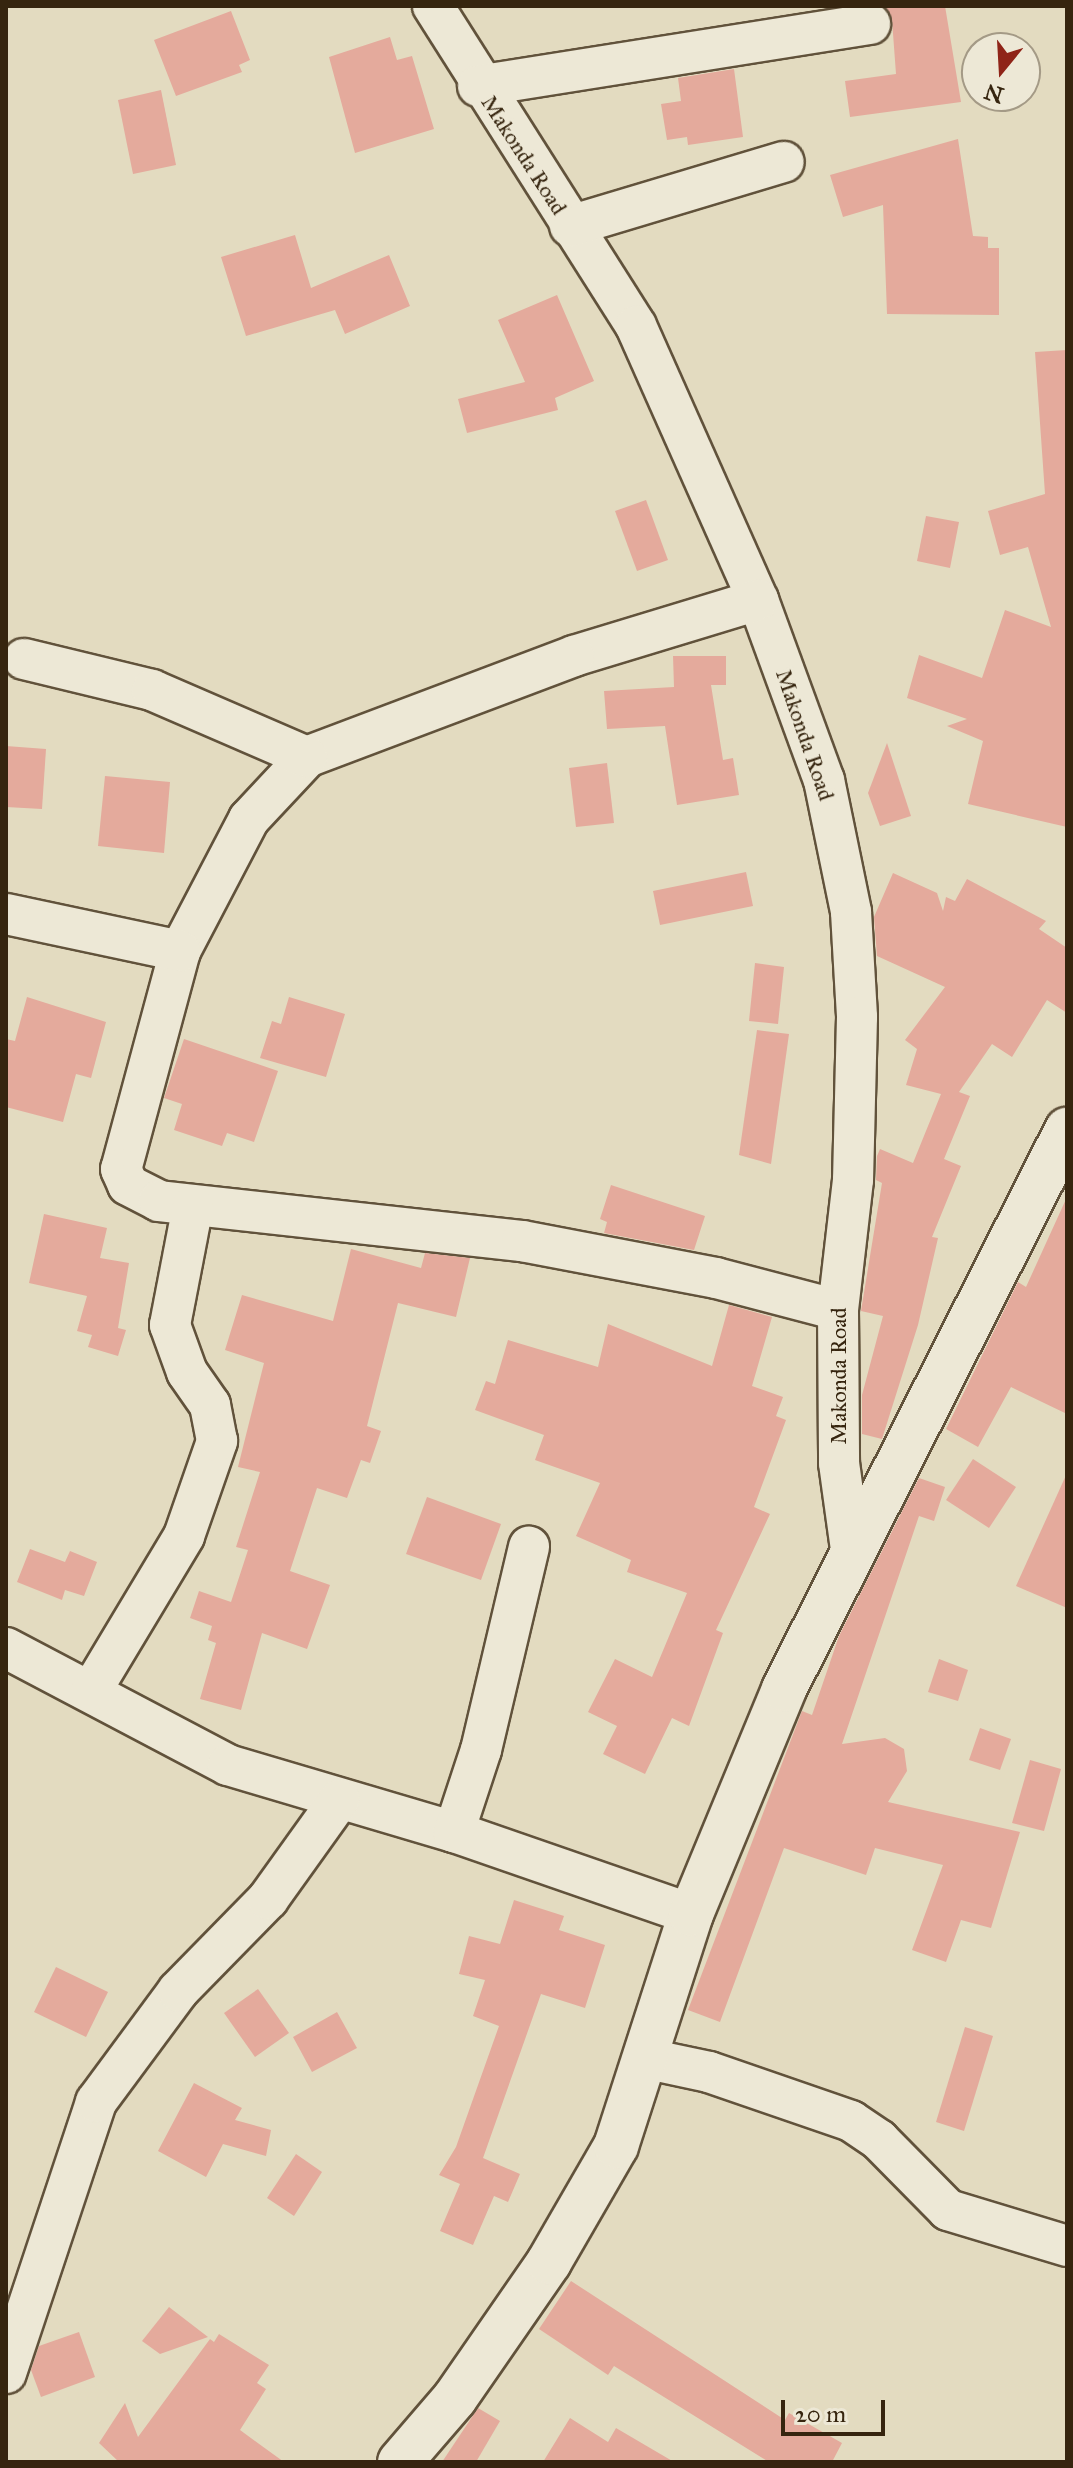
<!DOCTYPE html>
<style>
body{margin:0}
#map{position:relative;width:1073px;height:2468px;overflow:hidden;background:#e3dbc0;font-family:"IM FELL Great Primer",serif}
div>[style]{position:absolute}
.building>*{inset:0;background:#e4aa9c}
.roads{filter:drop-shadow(2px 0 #61523b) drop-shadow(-2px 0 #61523b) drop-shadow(0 2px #61523b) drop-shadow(0 -2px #61523b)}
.street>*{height:40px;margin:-20px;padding:0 20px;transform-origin:20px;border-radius:20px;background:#ede8d6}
.secondary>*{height:44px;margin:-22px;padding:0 22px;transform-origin:22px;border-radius:22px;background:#ede8d6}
span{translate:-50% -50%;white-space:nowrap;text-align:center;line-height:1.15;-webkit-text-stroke:6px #ede8d6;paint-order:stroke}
.street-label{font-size:22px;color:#36250f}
.frame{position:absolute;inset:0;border:8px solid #36250f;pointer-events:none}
.north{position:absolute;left:961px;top:32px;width:80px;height:80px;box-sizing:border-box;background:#ede8d6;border:2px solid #a49a86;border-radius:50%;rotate:198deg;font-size:22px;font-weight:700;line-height:32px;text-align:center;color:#36250f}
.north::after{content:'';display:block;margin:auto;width:28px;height:36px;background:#8f2418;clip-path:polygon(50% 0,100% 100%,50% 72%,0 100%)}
.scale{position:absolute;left:781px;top:2400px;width:104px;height:36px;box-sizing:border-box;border:4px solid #36250f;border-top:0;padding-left:10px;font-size:24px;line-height:28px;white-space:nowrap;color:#36250f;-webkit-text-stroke:6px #ede8d6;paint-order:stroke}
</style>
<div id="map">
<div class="building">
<div style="clip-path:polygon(885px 6px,945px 6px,961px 102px,850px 117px,845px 81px,896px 74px,892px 20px)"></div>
<div style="clip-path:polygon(231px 11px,250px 60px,239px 65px,242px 72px,176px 96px,154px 40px)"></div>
<div style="clip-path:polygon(390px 37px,397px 60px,412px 56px,434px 129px,355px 153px,329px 57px)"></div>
<div style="clip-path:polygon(734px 69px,743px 137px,688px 145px,687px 137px,667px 140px,661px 104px,681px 101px,678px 78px)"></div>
<div style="clip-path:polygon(161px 90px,176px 165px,133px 174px,118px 100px)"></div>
<div style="clip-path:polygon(958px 139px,973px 236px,988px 237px,988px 248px,999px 248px,999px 315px,887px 314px,883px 205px,843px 217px,830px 175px)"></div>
<div style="clip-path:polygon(295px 235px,311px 288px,389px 255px,410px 306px,345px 334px,335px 310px,246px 336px,221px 257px)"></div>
<div style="clip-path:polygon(557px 295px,594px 381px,555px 398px,558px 410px,467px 433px,458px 399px,525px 382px,498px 320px)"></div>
<div style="clip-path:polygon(1067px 350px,1067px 827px,968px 804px,983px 741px,947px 726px,967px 719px,907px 698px,919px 655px,982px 678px,1005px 610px,1051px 627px,1028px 547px,1000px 555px,988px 511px,1045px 494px,1035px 352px)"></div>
<div style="clip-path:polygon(646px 500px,668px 560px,637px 571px,615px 511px)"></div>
<div style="clip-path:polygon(926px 516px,959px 522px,950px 568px,917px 561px)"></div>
<div style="clip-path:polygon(673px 656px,726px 656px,726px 685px,711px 685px,723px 760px,733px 758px,739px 795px,677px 805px,665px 726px,607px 729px,604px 691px,674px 687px)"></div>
<div style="clip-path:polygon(887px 743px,911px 816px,880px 826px,868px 793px)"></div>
<div style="clip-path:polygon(6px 746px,46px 749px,42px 809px,6px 807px)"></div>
<div style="clip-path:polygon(607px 763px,614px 823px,576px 827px,569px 768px)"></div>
<div style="clip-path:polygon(105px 776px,170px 782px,164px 853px,98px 846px)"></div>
<div style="clip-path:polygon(746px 872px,753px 906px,660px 925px,653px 891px)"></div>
<div style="clip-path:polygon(893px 873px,937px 893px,943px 911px,946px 897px,955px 901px,967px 879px,1046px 921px,1039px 929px,1067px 948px,1067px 1013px,1047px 1000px,1012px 1057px,992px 1044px,959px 1092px,970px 1096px,944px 1159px,961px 1166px,932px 1237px,938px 1238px,918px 1325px,882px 1439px,862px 1434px,862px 1395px,883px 1316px,861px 1311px,882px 1183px,876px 1180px,877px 1156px,880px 1149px,913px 1163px,941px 1094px,906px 1085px,917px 1049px,905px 1040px,945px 987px,877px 956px,874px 917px)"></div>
<div style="clip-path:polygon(755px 963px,784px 967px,778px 1024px,749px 1021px)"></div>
<div style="clip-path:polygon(27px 997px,106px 1022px,91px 1078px,76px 1074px,63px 1122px,6px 1107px,6px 1039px,15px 1041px)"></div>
<div style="clip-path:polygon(289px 997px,345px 1014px,326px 1077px,260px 1058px,272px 1021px,281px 1024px)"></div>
<div style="clip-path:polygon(757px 1030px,789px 1034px,771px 1164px,739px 1155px)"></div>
<div style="clip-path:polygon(184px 1039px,278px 1071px,254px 1142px,227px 1133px,222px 1146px,174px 1130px,182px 1104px,164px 1098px)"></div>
<div style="clip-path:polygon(611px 1185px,705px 1216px,694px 1250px,604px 1233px,607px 1222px,600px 1219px)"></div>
<div style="clip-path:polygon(1067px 1197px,1067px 1414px,1011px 1387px,978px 1447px,946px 1429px,1018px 1282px,1026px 1287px)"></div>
<div style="clip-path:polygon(44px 1214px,107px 1228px,100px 1258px,129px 1263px,118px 1328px,126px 1330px,118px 1356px,88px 1347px,92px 1335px,77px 1331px,87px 1296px,29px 1283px)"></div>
<div style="clip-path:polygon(351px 1249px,421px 1268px,425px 1253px,470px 1258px,456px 1317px,398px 1303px,367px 1426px,381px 1431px,370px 1463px,361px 1460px,347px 1498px,317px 1488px,290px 1571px,330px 1585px,307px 1649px,262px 1633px,241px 1710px,200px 1699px,216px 1643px,208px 1640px,212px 1626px,190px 1618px,199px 1591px,231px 1602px,248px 1550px,236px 1547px,260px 1472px,238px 1467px,264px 1363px,225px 1350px,242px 1295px,333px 1321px)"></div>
<div style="clip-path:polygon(729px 1305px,772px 1317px,752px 1386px,783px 1397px,776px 1416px,786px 1420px,754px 1507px,770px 1514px,716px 1630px,723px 1633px,689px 1726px,672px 1718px,645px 1774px,603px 1754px,617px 1726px,588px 1712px,615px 1659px,652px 1677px,687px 1593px,627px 1572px,631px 1560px,576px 1536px,600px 1483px,535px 1460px,544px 1435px,475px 1410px,486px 1381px,495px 1384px,508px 1340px,598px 1367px,608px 1324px,712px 1366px)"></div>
<div style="clip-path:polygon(973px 1459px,1016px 1487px,989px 1528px,946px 1500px)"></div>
<div style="clip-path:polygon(1067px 1473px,1067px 1608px,1016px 1586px)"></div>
<div style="clip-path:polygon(919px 1478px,945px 1487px,934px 1521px,919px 1516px,842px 1744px,885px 1738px,904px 1749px,907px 1771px,888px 1802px,1020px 1832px,991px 1928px,961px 1920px,946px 1962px,912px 1950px,943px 1865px,875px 1848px,866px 1875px,784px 1848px,720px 2022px,688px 2010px,802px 1711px,812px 1715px,839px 1636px)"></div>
<div style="clip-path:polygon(427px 1497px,501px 1524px,481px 1580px,406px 1554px)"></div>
<div style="clip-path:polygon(30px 1549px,65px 1562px,70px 1551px,97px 1562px,84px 1596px,65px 1590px,62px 1600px,17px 1582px)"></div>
<div style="clip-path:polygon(939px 1659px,968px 1670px,958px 1701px,928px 1692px)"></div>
<div style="clip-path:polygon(980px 1728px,1011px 1739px,1000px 1770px,969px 1760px)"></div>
<div style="clip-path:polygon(1030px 1760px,1061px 1769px,1044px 1831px,1012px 1823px)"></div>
<div style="clip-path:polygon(514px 1900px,564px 1916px,559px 1930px,605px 1945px,585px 2008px,541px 1994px,483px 2158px,520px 2174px,508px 2202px,494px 2196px,473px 2245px,440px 2231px,460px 2184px,439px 2175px,456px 2147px,499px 2026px,473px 2016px,485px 1980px,459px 1974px,469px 1936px,500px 1944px)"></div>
<div style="clip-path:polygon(56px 1967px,108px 1992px,86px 2037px,34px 2012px)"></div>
<div style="clip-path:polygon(258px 1989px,289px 2033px,255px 2057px,224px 2013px)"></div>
<div style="clip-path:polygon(337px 2012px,357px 2048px,312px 2072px,293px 2037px)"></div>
<div style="clip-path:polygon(965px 2027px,993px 2036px,964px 2131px,936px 2122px)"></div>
<div style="clip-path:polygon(194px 2083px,242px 2108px,235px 2120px,271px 2130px,266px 2156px,223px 2144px,206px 2177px,158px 2151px)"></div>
<div style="clip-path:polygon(296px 2154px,322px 2172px,294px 2216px,267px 2198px)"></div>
<div style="clip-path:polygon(571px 2281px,785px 2420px,789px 2413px,842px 2443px,832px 2462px,769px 2462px,614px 2366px,608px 2375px,539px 2329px)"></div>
<div style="clip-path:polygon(169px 2307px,208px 2337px,160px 2354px,142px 2341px)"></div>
<div style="clip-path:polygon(79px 2332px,95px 2377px,41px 2397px,31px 2370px,39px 2346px)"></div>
<div style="clip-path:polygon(219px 2334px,269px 2365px,257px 2383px,266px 2389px,240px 2430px,284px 2462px,119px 2462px,99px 2443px,125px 2403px,138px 2437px,210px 2339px,214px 2342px)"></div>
<div style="clip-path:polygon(478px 2408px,500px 2421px,476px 2462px,442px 2462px)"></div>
<div style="clip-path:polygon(570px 2418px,608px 2442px,616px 2428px,674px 2462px,543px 2462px)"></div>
</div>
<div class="roads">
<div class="street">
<div style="left:433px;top:6px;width:379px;rotate:57.6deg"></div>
<div style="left:636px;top:326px;width:300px;rotate:66deg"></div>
<div style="left:758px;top:600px;width:192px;rotate:69.9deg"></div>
<div style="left:824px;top:780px;width:135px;rotate:78.4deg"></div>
<div style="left:851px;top:912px;width:105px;rotate:86.7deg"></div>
<div style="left:857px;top:1017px;width:163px;rotate:91.4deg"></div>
<div style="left:853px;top:1180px;width:131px;rotate:96.6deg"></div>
<div style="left:838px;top:1310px;width:153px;rotate:89.6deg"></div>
<div style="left:839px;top:1463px;width:87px;rotate:82.1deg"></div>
<div style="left:478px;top:86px;width:397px;rotate:-9deg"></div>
<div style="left:570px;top:226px;width:223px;rotate:-16.7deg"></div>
<div style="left:758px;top:600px;width:192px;rotate:163.1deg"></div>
<div style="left:574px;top:656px;width:285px;rotate:159.3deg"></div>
<div style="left:307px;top:757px;width:85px;rotate:133.1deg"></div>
<div style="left:249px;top:819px;width:149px;rotate:117.6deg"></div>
<div style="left:180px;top:951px;width:226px;rotate:105.1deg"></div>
<div style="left:121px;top:1169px;width:17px;rotate:66deg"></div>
<div style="left:128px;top:1185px;width:35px;rotate:27deg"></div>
<div style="left:159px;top:1201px;width:365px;rotate:6.3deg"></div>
<div style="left:522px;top:1241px;width:197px;rotate:10.8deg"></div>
<div style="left:716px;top:1278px;width:126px;rotate:14.7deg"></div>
<div style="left:24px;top:659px;width:132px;rotate:13.6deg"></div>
<div style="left:152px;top:690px;width:169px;rotate:23.4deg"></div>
<div style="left:6px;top:914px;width:178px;rotate:12deg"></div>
<div style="left:6px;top:1648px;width:251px;rotate:27.8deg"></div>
<div style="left:228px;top:1765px;width:236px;rotate:16.5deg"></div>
<div style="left:454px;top:1832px;width:251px;rotate:19.1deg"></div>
<div style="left:91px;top:1691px;width:181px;rotate:-59deg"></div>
<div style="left:184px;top:1536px;width:101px;rotate:-70.8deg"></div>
<div style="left:217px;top:1441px;width:37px;rotate:-101deg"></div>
<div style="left:210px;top:1405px;width:40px;rotate:-124.9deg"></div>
<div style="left:187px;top:1372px;width:50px;rotate:-109.9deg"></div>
<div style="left:170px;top:1325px;width:121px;rotate:-79.1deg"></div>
<div style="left:454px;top:1832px;width:86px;rotate:-71.8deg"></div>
<div style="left:481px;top:1750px;width:209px;rotate:-76.7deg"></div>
<div style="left:648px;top:2059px;width:62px;rotate:12deg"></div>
<div style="left:709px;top:2072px;width:150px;rotate:19deg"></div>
<div style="left:851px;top:2121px;width:34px;rotate:34deg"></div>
<div style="left:879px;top:2140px;width:98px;rotate:45.4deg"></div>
<div style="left:948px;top:2210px;width:124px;rotate:16.8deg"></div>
<div style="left:6px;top:2373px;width:286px;rotate:-71.6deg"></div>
<div style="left:96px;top:2102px;width:138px;rotate:-53.5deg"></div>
<div style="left:178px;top:1991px;width:129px;rotate:-45.6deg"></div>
<div style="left:268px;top:1899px;width:122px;rotate:-54.4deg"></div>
</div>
<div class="secondary">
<div style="left:400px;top:2462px;width:84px;rotate:-49.3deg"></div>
<div style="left:455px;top:2398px;width:165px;rotate:-55.3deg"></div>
<div style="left:549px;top:2262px;width:134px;rotate:-60deg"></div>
<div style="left:616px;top:2146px;width:244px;rotate:-72.1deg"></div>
<div style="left:691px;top:1914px;width:243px;rotate:-67.5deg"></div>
<div style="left:784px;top:1689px;width:627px;rotate:-63.15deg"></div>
</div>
</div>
<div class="street-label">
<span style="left:524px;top:155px;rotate:57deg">Makonda Road</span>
<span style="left:805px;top:735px;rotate:71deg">Makonda Road</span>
<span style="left:839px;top:1376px;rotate:-90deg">Makonda Road</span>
</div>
<div class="frame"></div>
<div class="north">N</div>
<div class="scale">20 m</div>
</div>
